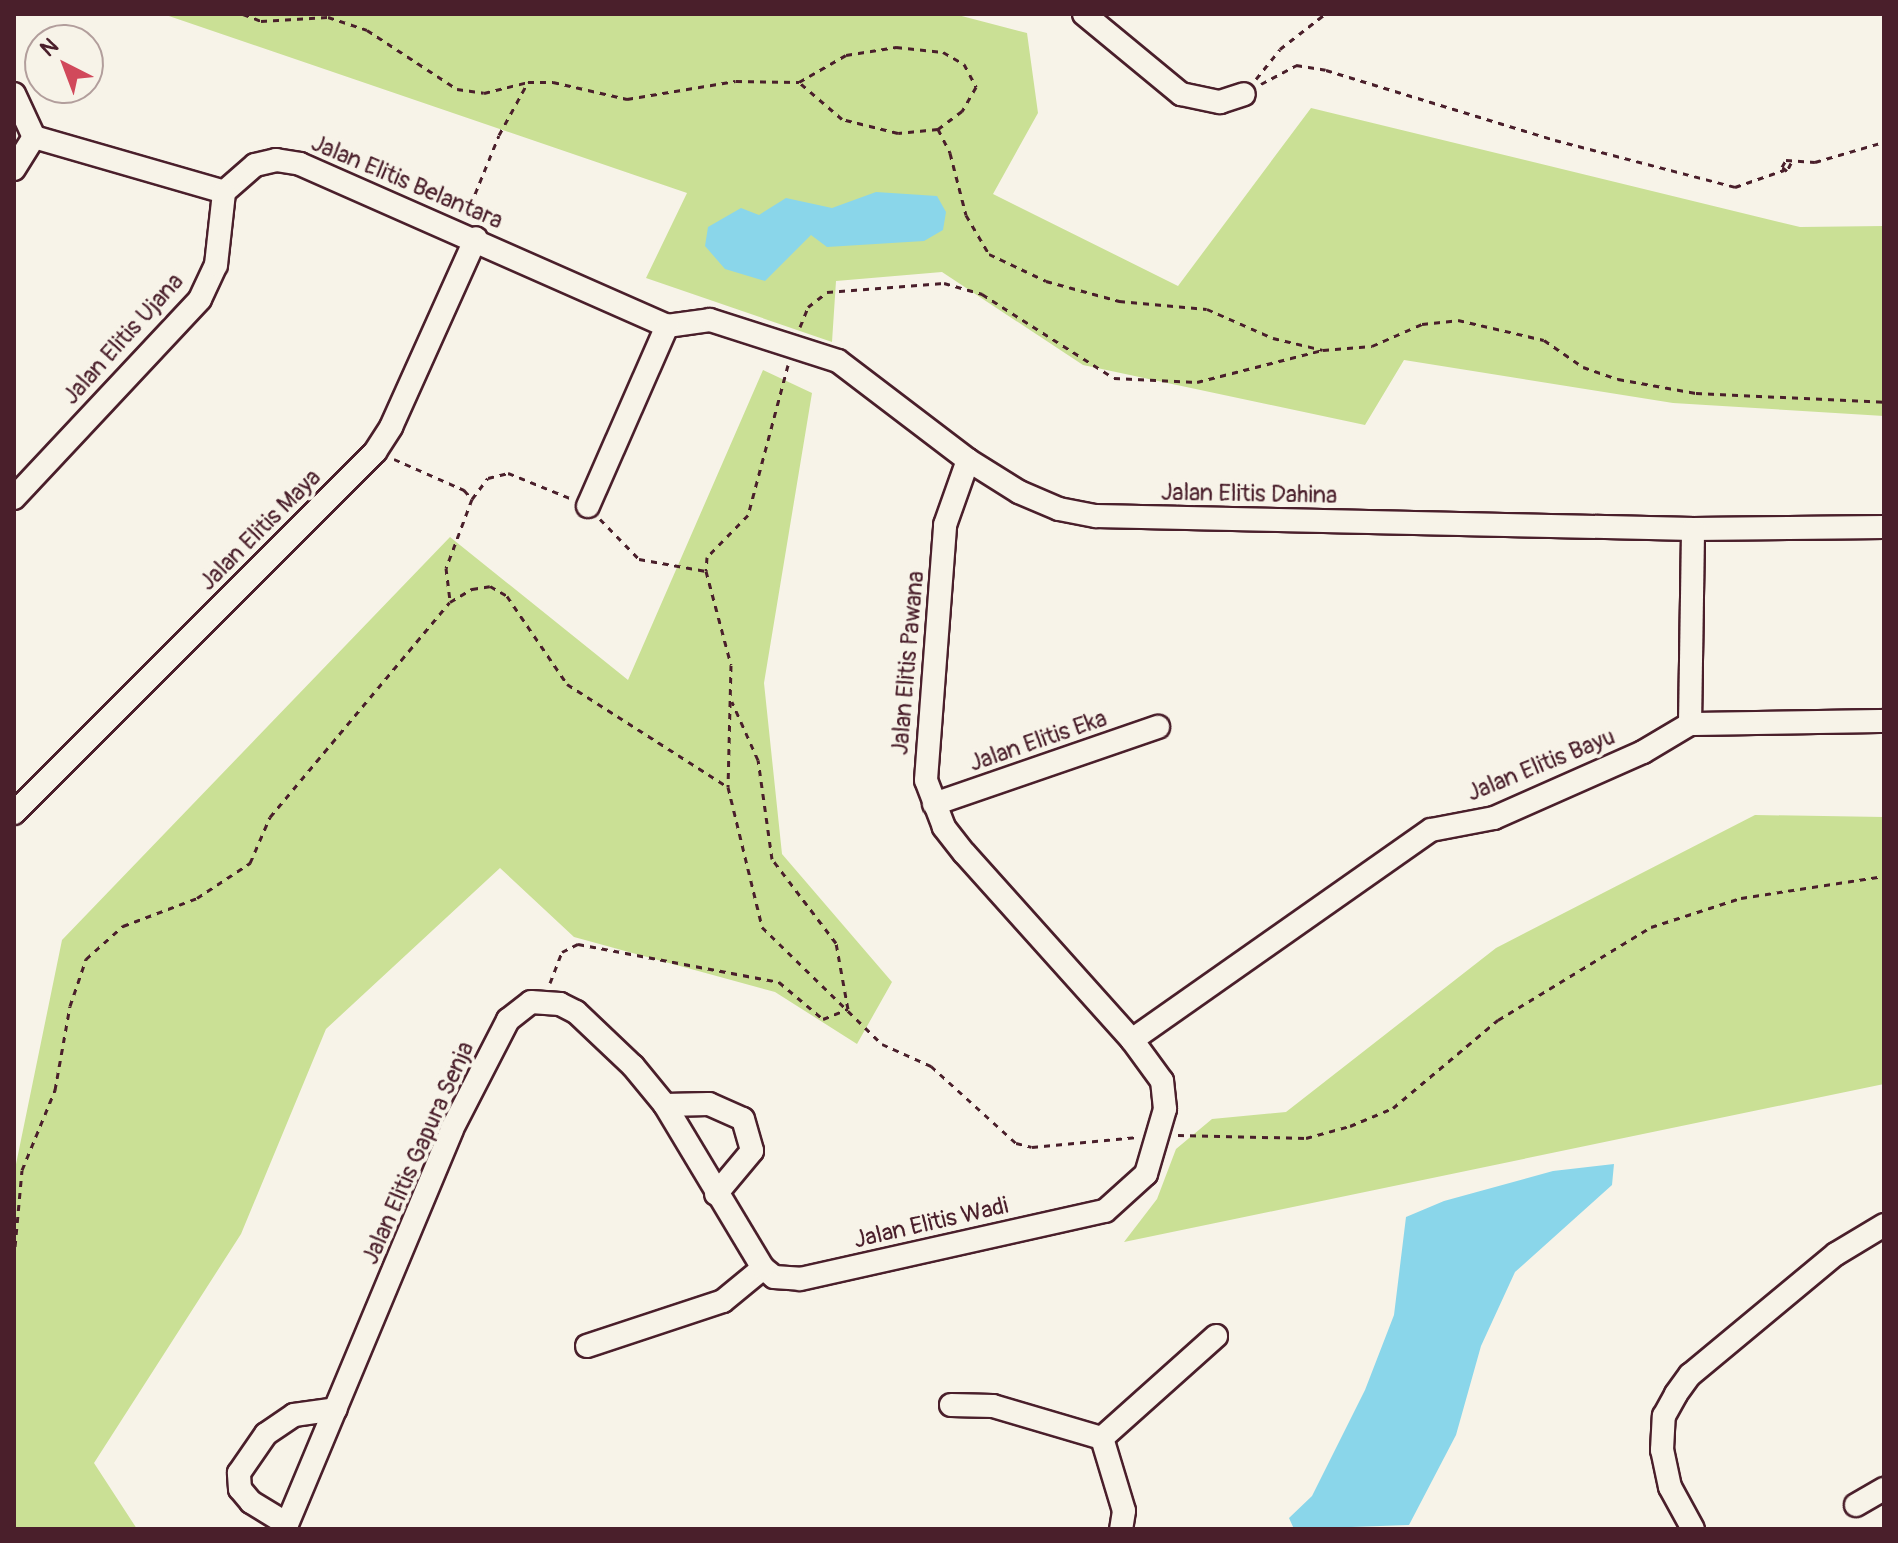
<!DOCTYPE html>
<style>
body{margin:0}
#map{position:relative;width:1898px;height:1543px;overflow:hidden;background:#f7f3e8;font-family:Pangolin,sans-serif}
div>[style]{position:absolute}
.green>*{inset:0;background:#cae095}
.water>*{inset:0;background:#8ad6ea}
.path>*{height:3px;margin-top:-1.5px;transform-origin:0;background:repeating-linear-gradient(90deg,#4a1f2b 0 6px,transparent 0 12px)}
.roads{filter:drop-shadow(2px 0 #4a1f2b) drop-shadow(-2px 0 #4a1f2b) drop-shadow(0 2px #4a1f2b) drop-shadow(0 -2px #4a1f2b)}
.minor>*{height:22px;margin:-11px;padding:0 11px;transform-origin:11px;border-radius:11px;background:#f7f3e8}
span{translate:-50% -50%;white-space:nowrap;text-align:center;line-height:1.15;-webkit-text-stroke:8px #f7f3e8;paint-order:stroke}
.street-label{font-size:24px;color:#4a1f2b}
.frame{position:absolute;inset:0;border:16px solid #4a1f2b;pointer-events:none}
.north{position:absolute;left:24px;top:24px;width:80px;height:80px;box-sizing:border-box;background:#f7f3e8;border:2px solid #b29e9c;border-radius:50%;rotate:318deg;font-size:22px;font-weight:700;line-height:32px;text-align:center;color:#4a1f2b}
.north::after{content:'';display:block;margin:auto;width:28px;height:36px;background:#d1495b;clip-path:polygon(50% 0,100% 100%,50% 72%,0 100%)}
</style>
<div id="map">
<div class="green">
<div style="clip-path:polygon(163px 14px,954px 14px,1027px 33px,1038px 113px,993px 194px,1178px 286px,1311px 108px,1800px 227px,1884px 226px,1884px 416px,1673px 403px,1404px 360px,1365px 425px,1083px 365px,942px 272px,836px 281px,832px 342px,646px 278px,687px 193px)"></div>
<div style="clip-path:polygon(763px 370px,812px 393px,764px 683px,782px 854px,892px 982px,857px 1044px,775px 992px,574px 937px,500px 868px,326px 1029px,241px 1234px,94px 1463px,137px 1529px,14px 1529px,14px 1174px,62px 940px,450px 537px,628px 680px)"></div>
<div style="clip-path:polygon(1755px 815px,1884px 817px,1884px 1084px,1124px 1242px,1157px 1199px,1176px 1149px,1212px 1119px,1286px 1112px,1496px 948px)"></div>
</div>
<div class="water">
<div style="clip-path:polygon(876px 192px,937px 196px,946px 212px,943px 230px,924px 241px,827px 247px,811px 235px,765px 281px,725px 269px,705px 246px,708px 227px,741px 208px,759px 215px,786px 198px,832px 208px)"></div>
<div style="clip-path:polygon(1614px 1164px,1612px 1185px,1515px 1272px,1481px 1346px,1456px 1435px,1409px 1525px,1294px 1529px,1289px 1518px,1312px 1496px,1365px 1390px,1394px 1315px,1406px 1217px,1444px 1201px,1553px 1171px)"></div>
</div>
<div class="path">
<div style="left:243px;top:14px;width:19px;rotate:21deg"></div>
<div style="left:261px;top:21px;width:67px;rotate:-3.4deg"></div>
<div style="left:328px;top:17px;width:41px;rotate:18.4deg"></div>
<div style="left:367px;top:30px;width:108px;rotate:33.2deg"></div>
<div style="left:457px;top:89px;width:27px;rotate:8deg"></div>
<div style="left:484px;top:93px;width:45px;rotate:-14deg"></div>
<div style="left:528px;top:82px;width:25px"></div>
<div style="left:553px;top:82px;width:76px;rotate:12.9deg"></div>
<div style="left:627px;top:99px;width:110px;rotate:-9.4deg"></div>
<div style="left:736px;top:81px;width:63px;rotate:0.9deg"></div>
<div style="left:799px;top:82px;width:54px;rotate:-29.9deg"></div>
<div style="left:846px;top:55px;width:51px;rotate:-9.1deg"></div>
<div style="left:896px;top:47px;width:47px;rotate:6.1deg"></div>
<div style="left:943px;top:52px;width:24px;rotate:30deg"></div>
<div style="left:964px;top:64px;width:26px;rotate:62deg"></div>
<div style="left:976px;top:87px;width:28px;rotate:120deg"></div>
<div style="left:962px;top:111px;width:30px;rotate:143deg"></div>
<div style="left:938px;top:129px;width:40px;rotate:174.3deg"></div>
<div style="left:898px;top:133px;width:58px;rotate:-166deg"></div>
<div style="left:842px;top:119px;width:57px;rotate:-139.3deg"></div>
<div style="left:1256px;top:79px;width:38px;rotate:-51deg"></div>
<div style="left:1280px;top:49px;width:57px;rotate:-37.9deg"></div>
<div style="left:1261px;top:84px;width:40px;rotate:-28deg"></div>
<div style="left:1296px;top:65px;width:30px;rotate:9deg"></div>
<div style="left:1326px;top:70px;width:239px;rotate:17deg"></div>
<div style="left:1555px;top:140px;width:186px;rotate:14.6deg"></div>
<div style="left:1735px;top:187px;width:52px;rotate:-19.1deg"></div>
<div style="left:938px;top:129px;width:27px;rotate:63deg"></div>
<div style="left:950px;top:153px;width:64px;rotate:75.5deg"></div>
<div style="left:966px;top:215px;width:45px;rotate:59.5deg"></div>
<div style="left:989px;top:254px;width:63px;rotate:25.3deg"></div>
<div style="left:1046px;top:281px;width:76px;rotate:15.3deg"></div>
<div style="left:1119px;top:301px;width:88px;rotate:5.2deg"></div>
<div style="left:1207px;top:309px;width:72px;rotate:23.7deg"></div>
<div style="left:1273px;top:338px;width:51px;rotate:13.5deg"></div>
<div style="left:1323px;top:350px;width:49px;rotate:-4.7deg"></div>
<div style="left:1372px;top:346px;width:55px;rotate:-23.7deg"></div>
<div style="left:1422px;top:324px;width:36px;rotate:-6deg"></div>
<div style="left:1458px;top:320px;width:88px;rotate:13.1deg"></div>
<div style="left:1544px;top:340px;width:47px;rotate:34.7deg"></div>
<div style="left:1583px;top:367px;width:37px;rotate:19deg"></div>
<div style="left:1618px;top:379px;width:79px;rotate:10.2deg"></div>
<div style="left:1696px;top:393px;width:188px;rotate:2.7deg"></div>
<div style="left:1791px;top:163px;width:9px;rotate:117deg"></div>
<div style="left:1787px;top:171px;width:6px;rotate:-141deg"></div>
<div style="left:1782px;top:167px;width:8px;rotate:-60deg"></div>
<div style="left:1786px;top:160px;width:29px;rotate:4deg"></div>
<div style="left:1815px;top:162px;width:72px;rotate:-16.2deg"></div>
<div style="left:466px;top:216px;width:87px;rotate:-67.8deg"></div>
<div style="left:499px;top:135px;width:60px;rotate:-61.3deg"></div>
<div style="left:800px;top:327px;width:22px;rotate:-68deg"></div>
<div style="left:808px;top:307px;width:24px;rotate:-38deg"></div>
<div style="left:827px;top:292px;width:117px;rotate:-4.4deg"></div>
<div style="left:944px;top:283px;width:40px;rotate:16deg"></div>
<div style="left:982px;top:294px;width:156px;rotate:32.5deg"></div>
<div style="left:1114px;top:378px;width:83px;rotate:2.8deg"></div>
<div style="left:1197px;top:382px;width:130px;rotate:-14.3deg"></div>
<div style="left:788px;top:365px;width:155px;rotate:104.9deg"></div>
<div style="left:748px;top:515px;width:59px;rotate:134.3deg"></div>
<div style="left:707px;top:557px;width:14px;rotate:94deg"></div>
<div style="left:706px;top:571px;width:97px;rotate:75.1deg"></div>
<div style="left:731px;top:665px;width:122px;rotate:91.4deg"></div>
<div style="left:728px;top:787px;width:144px;rotate:76.3deg"></div>
<div style="left:762px;top:927px;width:168px;rotate:44.3deg"></div>
<div style="left:882px;top:1044px;width:54px;rotate:24.2deg"></div>
<div style="left:931px;top:1066px;width:115px;rotate:42.2deg"></div>
<div style="left:1016px;top:1143px;width:16px;rotate:14deg"></div>
<div style="left:1032px;top:1147px;width:106px;rotate:-5.4deg"></div>
<div style="left:394px;top:459px;width:77px;rotate:23.9deg"></div>
<div style="left:464px;top:490px;width:12px;rotate:48deg"></div>
<div style="left:472px;top:499px;width:74px;rotate:110.6deg"></div>
<div style="left:446px;top:568px;width:33px;rotate:83deg"></div>
<div style="left:472px;top:499px;width:26px;rotate:-53deg"></div>
<div style="left:488px;top:478px;width:21px;rotate:-14deg"></div>
<div style="left:508px;top:473px;width:69px;rotate:22.1deg"></div>
<div style="left:600px;top:519px;width:56px;rotate:45.7deg"></div>
<div style="left:639px;top:559px;width:68px;rotate:10.2deg"></div>
<div style="left:550px;top:983px;width:33px;rotate:-69deg"></div>
<div style="left:562px;top:952px;width:18px;rotate:-27deg"></div>
<div style="left:578px;top:944px;width:205px;rotate:10.7deg"></div>
<div style="left:779px;top:982px;width:57px;rotate:40.1deg"></div>
<div style="left:823px;top:1019px;width:27px;rotate:-22deg"></div>
<div style="left:848px;top:1009px;width:67px;rotate:-100.3deg"></div>
<div style="left:836px;top:943px;width:106px;rotate:-127.3deg"></div>
<div style="left:772px;top:859px;width:100px;rotate:-98deg"></div>
<div style="left:758px;top:760px;width:64px;rotate:-114.1deg"></div>
<div style="left:1178px;top:1135px;width:128px;rotate:1.3deg"></div>
<div style="left:1306px;top:1138px;width:46px;rotate:-15.3deg"></div>
<div style="left:1350px;top:1126px;width:47px;rotate:-22.7deg"></div>
<div style="left:1393px;top:1108px;width:137px;rotate:-40deg"></div>
<div style="left:1498px;top:1020px;width:179px;rotate:-31.3deg"></div>
<div style="left:1651px;top:927px;width:95px;rotate:-17.9deg"></div>
<div style="left:1741px;top:898px;width:145px;rotate:-8.7deg"></div>
<div style="left:14px;top:1258px;width:88px;rotate:-84.8deg"></div>
<div style="left:22px;top:1170px;width:87px;rotate:-67.6deg"></div>
<div style="left:55px;top:1090px;width:85px;rotate:-79.9deg"></div>
<div style="left:70px;top:1006px;width:50px;rotate:-71.2deg"></div>
<div style="left:86px;top:959px;width:50px;rotate:-41.7deg"></div>
<div style="left:123px;top:926px;width:79px;rotate:-20.7deg"></div>
<div style="left:197px;top:898px;width:64px;rotate:-33.4deg"></div>
<div style="left:250px;top:863px;width:50px;rotate:-66.5deg"></div>
<div style="left:270px;top:817px;width:280px;rotate:-50.1deg"></div>
<div style="left:450px;top:602px;width:26px;rotate:-31deg"></div>
<div style="left:472px;top:589px;width:18px;rotate:-9deg"></div>
<div style="left:490px;top:586px;width:20px;rotate:30deg"></div>
<div style="left:507px;top:596px;width:107px;rotate:55.7deg"></div>
<div style="left:567px;top:684px;width:191px;rotate:32.6deg"></div>
</div>
<div class="roads">
<div class="minor">
<div style="left:1084px;top:14px;width:126px;rotate:39.5deg"></div>
<div style="left:1181px;top:94px;width:40px;rotate:12deg"></div>
<div style="left:1220px;top:102px;width:25px;rotate:-18deg"></div>
<div style="left:14px;top:94px;width:47px;rotate:65.1deg"></div>
<div style="left:34px;top:137px;width:198px;rotate:16.1deg"></div>
<div style="left:224px;top:192px;width:41px;rotate:-41.1deg"></div>
<div style="left:255px;top:165px;width:22px;rotate:-13deg"></div>
<div style="left:276px;top:160px;width:24px;rotate:9deg"></div>
<div style="left:300px;top:164px;width:401px;rotate:23.8deg"></div>
<div style="left:14px;top:169px;width:38px;rotate:-58deg"></div>
<div style="left:667px;top:326px;width:43px;rotate:-7.9deg"></div>
<div style="left:710px;top:320px;width:134px;rotate:17.8deg"></div>
<div style="left:838px;top:361px;width:163px;rotate:37.3deg"></div>
<div style="left:968px;top:460px;width:60px;rotate:32.1deg"></div>
<div style="left:1019px;top:492px;width:43px;rotate:23deg"></div>
<div style="left:1059px;top:509px;width:38px;rotate:11deg"></div>
<div style="left:1096px;top:516px;width:597px;rotate:1.25deg"></div>
<div style="left:1693px;top:529px;width:191px;rotate:-0.6deg"></div>
<div style="left:14px;top:498px;width:272px;rotate:-46.9deg"></div>
<div style="left:200px;top:299px;width:38px;rotate:-65deg"></div>
<div style="left:216px;top:265px;width:73px;rotate:-83.7deg"></div>
<div style="left:588px;top:506px;width:197px;rotate:-66.3deg"></div>
<div style="left:1690px;top:724px;width:195px;rotate:-89.1deg"></div>
<div style="left:934px;top:804px;width:237px;rotate:-19deg"></div>
<div style="left:14px;top:813px;width:511px;rotate:-45deg"></div>
<div style="left:375px;top:452px;width:30px;rotate:-57deg"></div>
<div style="left:391px;top:427px;width:207px;rotate:-65.8deg"></div>
<div style="left:1132px;top:1040px;width:365px;rotate:-35.1deg"></div>
<div style="left:1431px;top:830px;width:64px;rotate:-10.8deg"></div>
<div style="left:1494px;top:818px;width:163px;rotate:-23.9deg"></div>
<div style="left:1643px;top:752px;width:55px;rotate:-30.8deg"></div>
<div style="left:1690px;top:724px;width:194px;rotate:-0.9deg"></div>
<div style="left:665px;top:1105px;width:44px;rotate:-1.3deg"></div>
<div style="left:709px;top:1104px;width:37px;rotate:24deg"></div>
<div style="left:743px;top:1119px;width:33px;rotate:74deg"></div>
<div style="left:752px;top:1151px;width:56px;rotate:129.9deg"></div>
<div style="left:587px;top:1346px;width:143px;rotate:-18.3deg"></div>
<div style="left:723px;top:1301px;width:52px;rotate:-39.5deg"></div>
<div style="left:763px;top:1268px;width:14px;rotate:39deg"></div>
<div style="left:774px;top:1277px;width:26px;rotate:4deg"></div>
<div style="left:800px;top:1279px;width:312px;rotate:-12.6deg"></div>
<div style="left:1105px;top:1211px;width:55px;rotate:-42.1deg"></div>
<div style="left:1146px;top:1174px;width:68px;rotate:-73.7deg"></div>
<div style="left:1165px;top:1109px;width:28px;rotate:-96deg"></div>
<div style="left:1162px;top:1081px;width:51px;rotate:-126.2deg"></div>
<div style="left:1132px;top:1040px;width:251px;rotate:-131.9deg"></div>
<div style="left:964px;top:853px;width:33px;rotate:-128deg"></div>
<div style="left:944px;top:827px;width:50px;rotate:-111deg"></div>
<div style="left:926px;top:780px;width:256px;rotate:-85.7deg"></div>
<div style="left:945px;top:525px;width:69px;rotate:-70.5deg"></div>
<div style="left:951px;top:1405px;width:42px;rotate:1.4deg"></div>
<div style="left:993px;top:1406px;width:114px;rotate:16.4deg"></div>
<div style="left:1102px;top:1438px;width:153px;rotate:-41.8deg"></div>
<div style="left:1102px;top:1438px;width:76px;rotate:73.2deg"></div>
<div style="left:1124px;top:1511px;width:18px;rotate:99deg"></div>
<div style="left:1856px;top:1505px;width:32px;rotate:-30deg"></div>
<div style="left:287px;top:1524px;width:42px;rotate:-148.6deg"></div>
<div style="left:251px;top:1502px;width:17px;rotate:-130deg"></div>
<div style="left:240px;top:1489px;width:16px;rotate:-94deg"></div>
<div style="left:239px;top:1473px;width:47px;rotate:-55.3deg"></div>
<div style="left:266px;top:1434px;width:34px;rotate:-34deg"></div>
<div style="left:294px;top:1415px;width:42px;rotate:-8.1deg"></div>
<div style="left:285px;top:1529px;width:433px;rotate:-67.3deg"></div>
<div style="left:452px;top:1129px;width:123px;rotate:-62.8deg"></div>
<div style="left:508px;top:1020px;width:29px;rotate:-38deg"></div>
<div style="left:531px;top:1002px;width:29px;rotate:4deg"></div>
<div style="left:560px;top:1004px;width:18px;rotate:27deg"></div>
<div style="left:576px;top:1012px;width:79px;rotate:43.5deg"></div>
<div style="left:633px;top:1066px;width:50px;rotate:50.6deg"></div>
<div style="left:665px;top:1105px;width:190px;rotate:59deg"></div>
<div style="left:1693px;top:1529px;width:48px;rotate:-118.7deg"></div>
<div style="left:1670px;top:1487px;width:38px;rotate:-102deg"></div>
<div style="left:1662px;top:1450px;width:34px;rotate:-87deg"></div>
<div style="left:1664px;top:1416px;width:25px;rotate:-61deg"></div>
<div style="left:1676px;top:1394px;width:24px;rotate:-54deg"></div>
<div style="left:1690px;top:1375px;width:190px;rotate:-39.7deg"></div>
<div style="left:1836px;top:1254px;width:56px;rotate:-31.1deg"></div>
</div>
</div>
<div class="street-label">
<span style="left:407px;top:182px;rotate:23deg">Jalan Elitis Belantara</span>
<span style="left:123px;top:339px;rotate:-48deg">Jalan Elitis Ujana</span>
<span style="left:1249px;top:494px;rotate:1deg">Jalan Elitis Dahina</span>
<span style="left:260px;top:530px;rotate:-45deg">Jalan Elitis Maya</span>
<span style="left:908px;top:663px;rotate:-85deg">Jalan Elitis Pawana</span>
<span style="left:1038px;top:741px;rotate:-19deg">Jalan Elitis Eka</span>
<span style="left:1541px;top:765px;rotate:-22deg">Jalan Elitis Bayu</span>
<span style="left:418px;top:1153px;rotate:-66deg">Jalan Elitis Gapura Senja</span>
<span style="left:931px;top:1223px;rotate:-13deg">Jalan Elitis Wadi</span>
</div>
<div class="frame"></div>
<div class="north">N</div>
</div>
